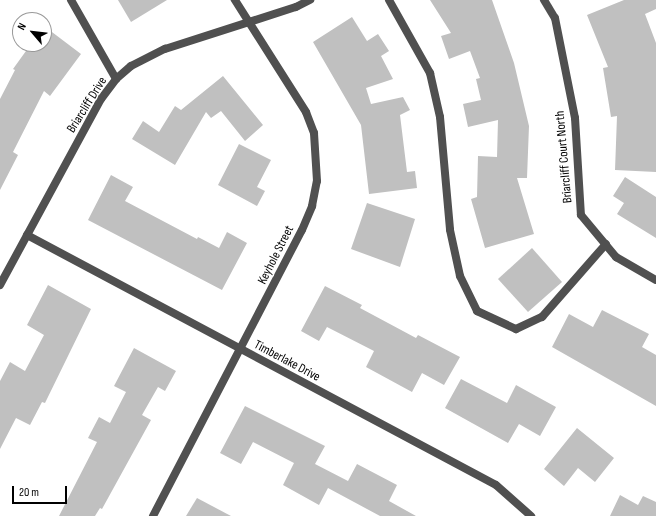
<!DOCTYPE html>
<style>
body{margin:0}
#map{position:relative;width:656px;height:516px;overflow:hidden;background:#fff;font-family:"Sofia Sans Condensed",sans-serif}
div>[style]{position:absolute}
.building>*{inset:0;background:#c0c0c0}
.lane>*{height:8px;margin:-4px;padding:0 4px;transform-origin:4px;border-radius:4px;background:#505050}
.street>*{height:8px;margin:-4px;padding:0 4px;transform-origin:4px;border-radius:4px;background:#505050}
span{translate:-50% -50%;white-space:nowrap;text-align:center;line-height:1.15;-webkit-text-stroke:3px #fff;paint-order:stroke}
.street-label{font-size:13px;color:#000}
.north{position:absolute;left:12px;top:12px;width:40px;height:40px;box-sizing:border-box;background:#fff;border:1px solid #999;border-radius:50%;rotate:298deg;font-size:11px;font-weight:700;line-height:16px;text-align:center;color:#000}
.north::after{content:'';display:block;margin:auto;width:14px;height:18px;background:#000;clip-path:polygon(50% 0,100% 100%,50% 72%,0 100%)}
.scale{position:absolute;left:12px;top:486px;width:55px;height:18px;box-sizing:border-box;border:2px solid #000;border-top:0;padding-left:5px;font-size:12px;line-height:14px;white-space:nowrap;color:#000;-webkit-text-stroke:3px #fff;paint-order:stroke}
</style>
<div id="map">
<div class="building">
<div style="clip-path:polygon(118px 0,167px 0,131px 22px)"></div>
<div style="clip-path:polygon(430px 0,492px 0,514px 63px,529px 126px,527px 178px,517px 178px,534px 234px,485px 248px,471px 199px,477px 197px,478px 156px,497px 157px,498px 120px,468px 127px,463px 104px,481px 100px,476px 79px,480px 78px,470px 51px,449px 59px,441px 36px,451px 33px)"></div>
<div style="clip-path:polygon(624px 0,656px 0,656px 9px,645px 14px,656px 43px,656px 172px,615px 170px,617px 116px,611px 117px,603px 68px,608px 67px,587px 15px)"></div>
<div style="clip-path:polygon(352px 17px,367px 41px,378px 34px,389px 51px,381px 56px,393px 79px,366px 88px,371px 104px,403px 97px,410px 110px,400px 115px,407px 172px,415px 171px,417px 188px,369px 194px,361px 125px,313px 42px)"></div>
<div style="clip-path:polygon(44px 26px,81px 54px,50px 96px,44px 91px,13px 152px,18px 155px,0 190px,0 99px,15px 70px,13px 69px,31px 44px,44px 44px)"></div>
<div style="clip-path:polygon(223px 76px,263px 125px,245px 141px,221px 111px,211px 118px,206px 112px,175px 165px,132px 139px,143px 121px,159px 132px,175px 106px,181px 110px)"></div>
<div style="clip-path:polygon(239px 144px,271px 160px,257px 187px,265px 191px,257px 206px,218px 185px)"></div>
<div style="clip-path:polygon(111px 175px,133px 187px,125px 201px,197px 239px,198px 237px,219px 248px,227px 232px,247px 243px,222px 290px,88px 220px)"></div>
<div style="clip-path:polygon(625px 177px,656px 197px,656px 238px,617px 214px,624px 203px,613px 196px)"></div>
<div style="clip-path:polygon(367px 203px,415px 219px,400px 267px,351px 249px)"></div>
<div style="clip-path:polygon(532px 248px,562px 282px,528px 312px,498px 279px)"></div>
<div style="clip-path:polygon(48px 285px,91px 309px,45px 403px,42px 402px,30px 425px,16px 418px,0 449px,0 381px,10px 362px,25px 371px,44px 335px,27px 325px)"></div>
<div style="clip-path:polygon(325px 286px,362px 305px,360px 308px,416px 338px,418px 335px,460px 357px,444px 385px,422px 373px,412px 392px,366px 367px,374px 351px,327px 327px,319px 341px,301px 331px)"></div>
<div style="clip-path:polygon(602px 310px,649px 334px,642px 347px,656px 355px,656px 406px,552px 347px,569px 314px,593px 327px)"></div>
<div style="clip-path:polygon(134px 348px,176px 371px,165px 391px,158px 387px,142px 415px,151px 420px,102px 509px,100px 508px,95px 516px,59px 516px,97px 442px,88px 438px,99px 417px,110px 423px,126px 392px,114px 386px)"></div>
<div style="clip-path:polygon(461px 379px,507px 403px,516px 385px,556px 407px,540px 436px,519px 424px,508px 443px,445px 408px)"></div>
<div style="clip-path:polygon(245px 406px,325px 446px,315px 464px,348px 481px,357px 464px,397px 485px,389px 501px,416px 516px,380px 516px,328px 488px,319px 505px,283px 485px,294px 463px,253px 442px,241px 464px,220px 453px)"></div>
<div style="clip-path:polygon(577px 428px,614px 458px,595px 482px,578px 468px,564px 486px,544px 469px)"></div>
<div style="clip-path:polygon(620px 495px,638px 505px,643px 496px,656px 502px,656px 516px,610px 516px)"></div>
<div style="clip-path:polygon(197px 498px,231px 516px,186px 516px)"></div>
</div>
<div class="lane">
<div style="left:71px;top:0;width:91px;rotate:60.3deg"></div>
<div style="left:389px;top:0;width:84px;rotate:60.7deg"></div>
<div style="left:430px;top:73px;width:45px;rotate:77.2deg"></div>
<div style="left:440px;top:117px;width:113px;rotate:84.9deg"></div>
<div style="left:450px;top:230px;width:47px;rotate:77.7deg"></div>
<div style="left:460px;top:276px;width:39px;rotate:64deg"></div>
<div style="left:477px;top:311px;width:43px;rotate:24.8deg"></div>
<div style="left:516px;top:329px;width:29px;rotate:-25deg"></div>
<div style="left:542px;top:317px;width:97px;rotate:-48.8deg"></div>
</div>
<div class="street">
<div style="left:544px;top:0;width:21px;rotate:59deg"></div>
<div style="left:555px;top:18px;width:102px;rotate:78.7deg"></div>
<div style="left:575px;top:118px;width:97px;rotate:86.5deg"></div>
<div style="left:581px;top:215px;width:55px;rotate:50.2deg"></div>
<div style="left:616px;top:257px;width:46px;rotate:29.9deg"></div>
<div style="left:27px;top:235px;width:531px;rotate:28.06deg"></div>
<div style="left:496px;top:485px;width:47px;rotate:41.5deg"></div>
<div style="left:0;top:285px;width:212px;rotate:-61.5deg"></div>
<div style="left:101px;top:99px;width:25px;rotate:-53deg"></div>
<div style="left:116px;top:79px;width:20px;rotate:-41deg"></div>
<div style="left:131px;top:66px;width:38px;rotate:-27deg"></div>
<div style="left:165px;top:49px;width:138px;rotate:-17.8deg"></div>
<div style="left:296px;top:7px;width:16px;rotate:-27deg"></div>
<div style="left:153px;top:516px;width:322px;rotate:-62.5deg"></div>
<div style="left:302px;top:230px;width:26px;rotate:-67deg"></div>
<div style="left:312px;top:206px;width:25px;rotate:-79deg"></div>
<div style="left:317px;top:181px;width:48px;rotate:-93.6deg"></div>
<div style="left:314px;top:133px;width:22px;rotate:-111deg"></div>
<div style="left:306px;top:112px;width:133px;rotate:-122.4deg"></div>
</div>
<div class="street-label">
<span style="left:87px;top:105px;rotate:-58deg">Briarcliff Drive</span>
<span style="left:564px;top:157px;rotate:-95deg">Briarcliff Court North</span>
<span style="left:276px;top:255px;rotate:-63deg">Keyhole Street</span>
<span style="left:287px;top:361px;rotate:28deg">Timberlake Drive</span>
</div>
<div class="north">N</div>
<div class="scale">20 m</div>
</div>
